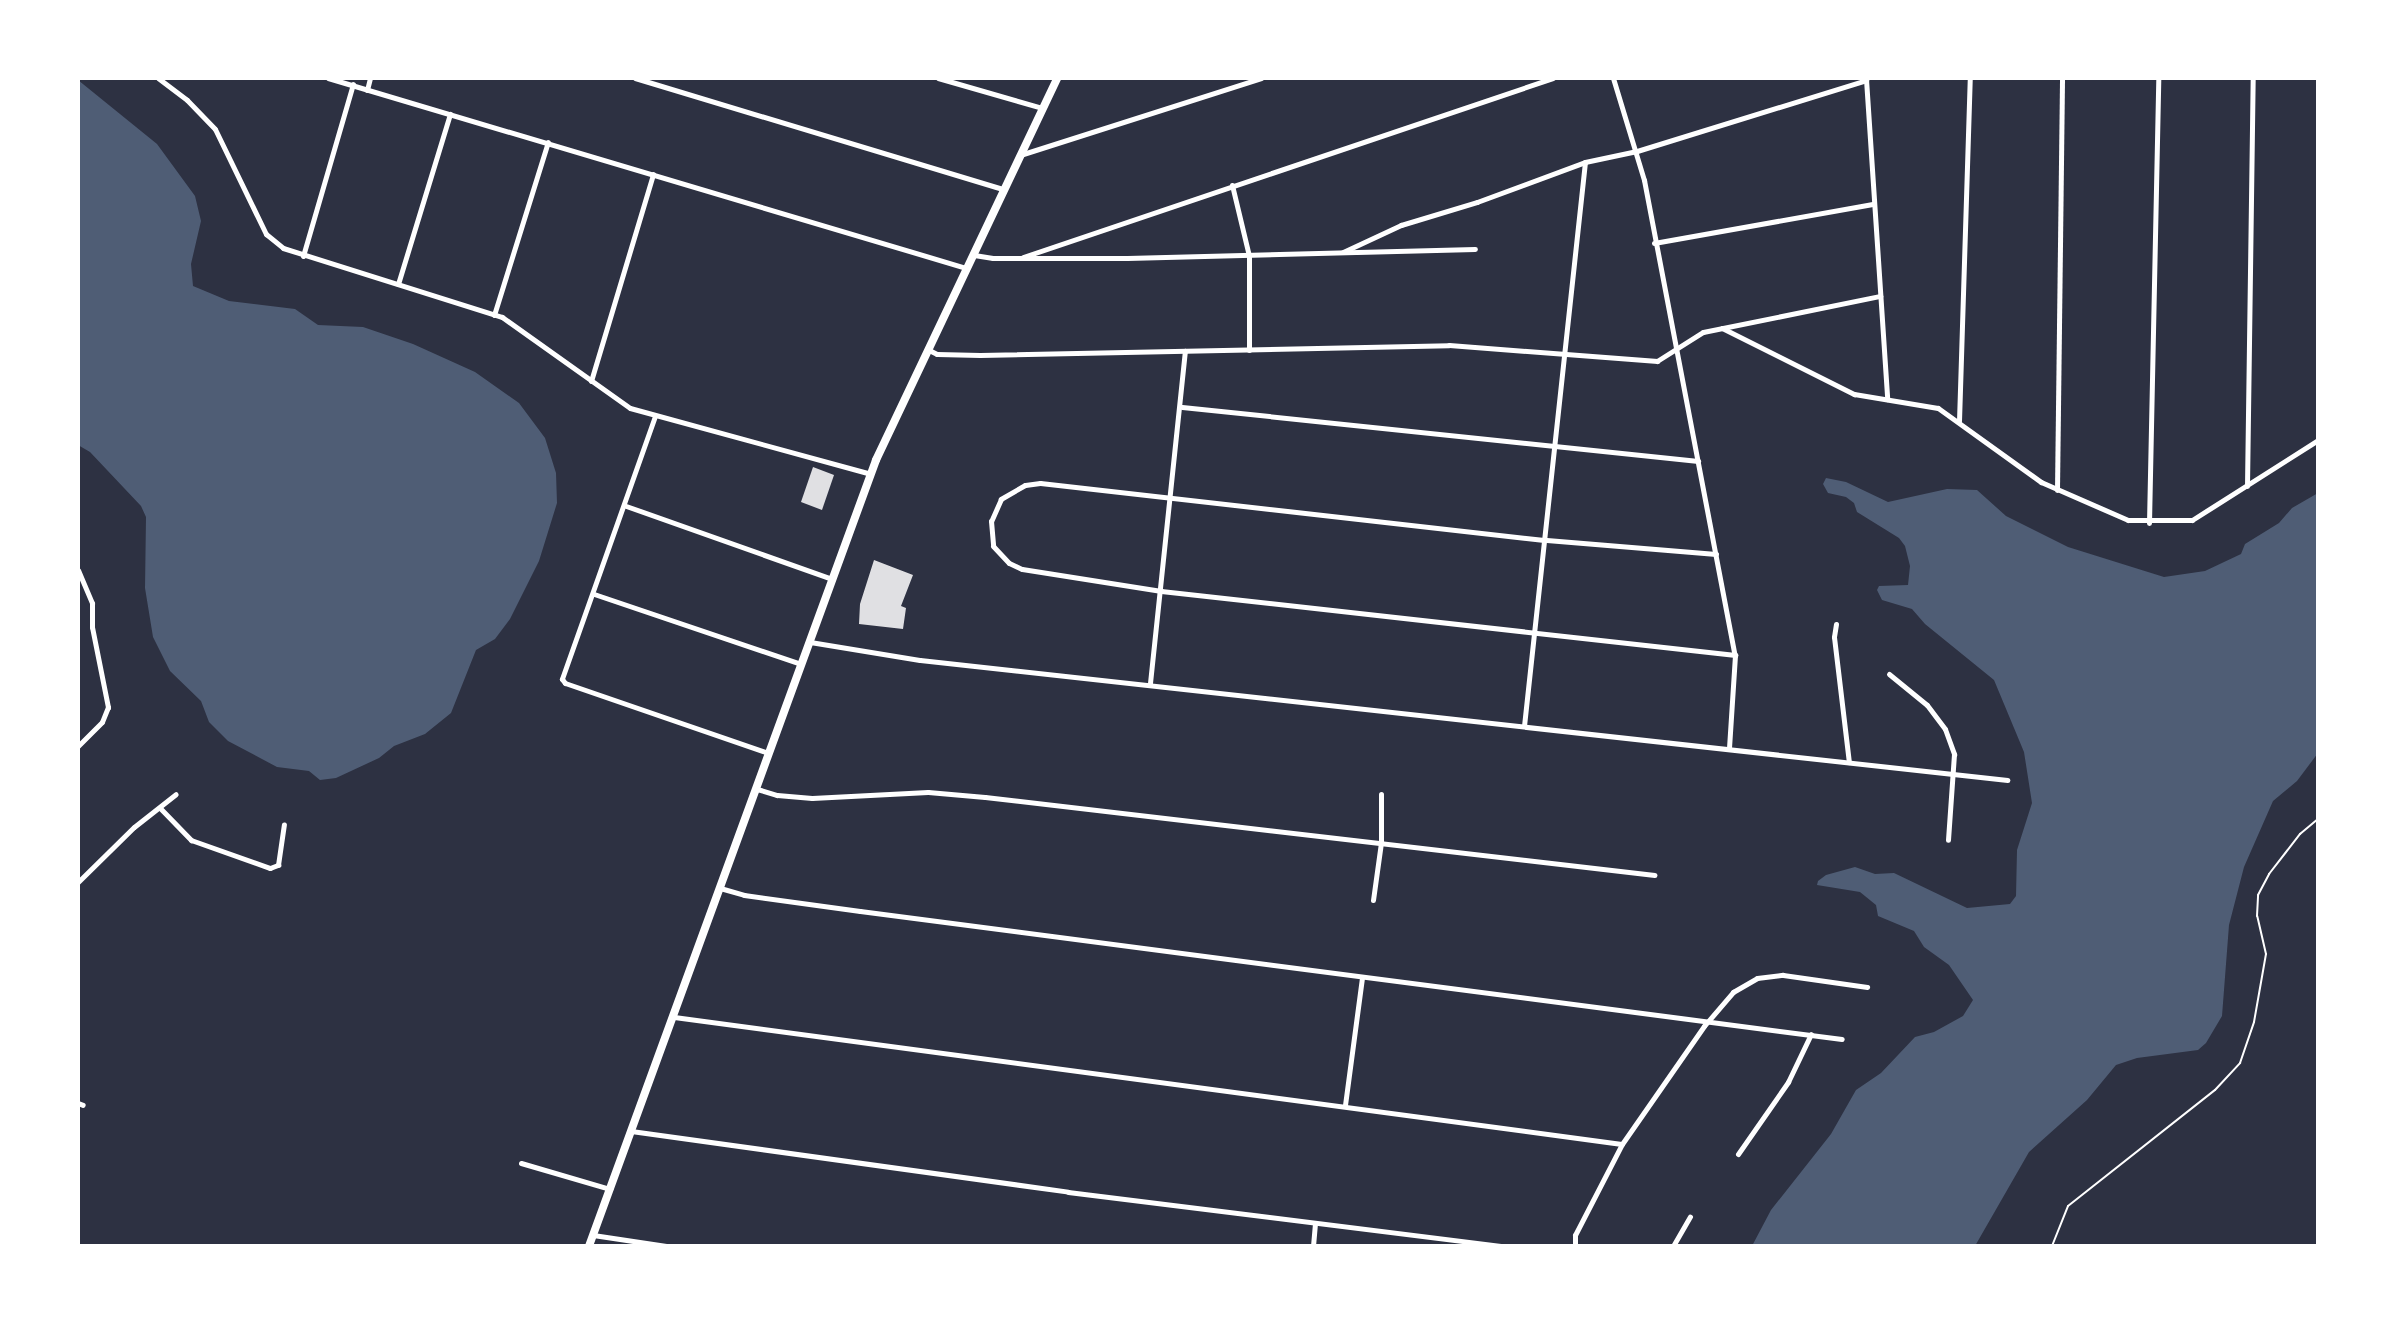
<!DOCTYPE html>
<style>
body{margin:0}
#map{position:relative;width:2396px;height:1324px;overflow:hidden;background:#2d3142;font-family:Figtree,sans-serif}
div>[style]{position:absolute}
.water>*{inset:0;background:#4f5d75}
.building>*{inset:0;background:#e0e0e3}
.path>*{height:2px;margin:-1px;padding:0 1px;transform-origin:1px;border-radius:1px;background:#fff}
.minor>*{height:5px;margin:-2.5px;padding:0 2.5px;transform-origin:2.5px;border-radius:2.5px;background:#fff}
.primary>*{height:8px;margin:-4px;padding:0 4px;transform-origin:4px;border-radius:4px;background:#fff}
span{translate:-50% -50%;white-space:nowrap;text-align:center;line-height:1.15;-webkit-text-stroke:6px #fff;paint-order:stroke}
.frame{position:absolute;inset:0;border:80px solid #fff;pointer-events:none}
</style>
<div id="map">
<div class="water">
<div style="clip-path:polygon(78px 80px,157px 144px,195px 196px,201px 221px,191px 264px,193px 286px,229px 301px,295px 309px,318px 325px,363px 327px,413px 344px,475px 372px,519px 403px,545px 438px,556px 473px,557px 503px,539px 561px,510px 619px,495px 639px,476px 650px,451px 713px,425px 734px,394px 746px,379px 758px,336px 778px,320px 780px,309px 771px,277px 767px,228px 741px,209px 722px,201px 701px,170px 671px,153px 637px,145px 588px,146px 517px,141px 506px,90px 452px,78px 445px)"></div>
<div style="clip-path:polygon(1826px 478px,1846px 482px,1888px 502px,1947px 489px,1977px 490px,2006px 516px,2068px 547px,2164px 577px,2205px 571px,2241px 554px,2245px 544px,2279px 523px,2292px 508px,2318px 493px,2318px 753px,2297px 781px,2273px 801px,2244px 867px,2229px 925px,2222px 1016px,2206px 1043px,2198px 1050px,2137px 1058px,2116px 1065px,2087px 1100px,2029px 1152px,1975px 1246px,1752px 1246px,1771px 1210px,1831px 1134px,1856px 1090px,1881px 1073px,1915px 1037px,1934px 1032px,1963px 1016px,1973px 1000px,1949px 965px,1924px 947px,1914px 931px,1878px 916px,1876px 905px,1860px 892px,1817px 885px,1818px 881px,1826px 875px,1855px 867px,1875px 874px,1894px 873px,1967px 908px,2010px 904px,2016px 896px,2017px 850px,2032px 803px,2024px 752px,1994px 680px,1925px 624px,1912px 609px,1882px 600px,1877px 590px,1879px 586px,1908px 585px,1910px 566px,1905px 546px,1899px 538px,1857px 512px,1854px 503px,1846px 497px,1828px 493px,1823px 484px)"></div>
</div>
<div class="building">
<div style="clip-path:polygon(813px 467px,834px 475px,822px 510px,801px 502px)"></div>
<div style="clip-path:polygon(874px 560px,913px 575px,901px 606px,906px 608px,903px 629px,859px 624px,860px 604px)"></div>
</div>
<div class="path">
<div style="left:2052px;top:1246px;width:43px;rotate:-68.2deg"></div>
<div style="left:2068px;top:1206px;width:187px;rotate:-38.3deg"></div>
<div style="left:2215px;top:1090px;width:37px;rotate:-47deg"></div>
<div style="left:2240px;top:1063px;width:43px;rotate:-71.1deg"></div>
<div style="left:2254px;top:1022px;width:69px;rotate:-80deg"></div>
<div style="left:2266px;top:954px;width:39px;rotate:-103deg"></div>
<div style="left:2257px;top:916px;width:21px;rotate:-87deg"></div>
<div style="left:2258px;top:895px;width:24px;rotate:-62deg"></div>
<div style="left:2269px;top:874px;width:51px;rotate:-52.2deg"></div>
<div style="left:2300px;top:834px;width:23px;rotate:-40deg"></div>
</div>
<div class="minor">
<div style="left:158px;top:78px;width:36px;rotate:37deg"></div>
<div style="left:187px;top:100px;width:40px;rotate:46deg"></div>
<div style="left:215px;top:129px;width:117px;rotate:64.1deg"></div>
<div style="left:266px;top:234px;width:22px;rotate:39deg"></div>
<div style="left:283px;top:248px;width:230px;rotate:17.5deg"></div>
<div style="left:502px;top:317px;width:157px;rotate:35.4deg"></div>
<div style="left:630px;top:408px;width:250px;rotate:15.3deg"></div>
<div style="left:328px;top:78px;width:666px;rotate:16.58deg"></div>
<div style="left:635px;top:78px;width:384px;rotate:16.8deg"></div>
<div style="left:938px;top:78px;width:108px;rotate:16.1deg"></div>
<div style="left:1613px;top:78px;width:107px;rotate:73.1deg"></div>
<div style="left:1644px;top:180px;width:484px;rotate:79.2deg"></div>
<div style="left:1735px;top:655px;width:92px;rotate:93.7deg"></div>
<div style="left:1866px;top:79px;width:321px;rotate:86.2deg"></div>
<div style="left:367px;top:90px;width:12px;rotate:-76deg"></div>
<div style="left:1020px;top:155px;width:253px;rotate:-17.7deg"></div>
<div style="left:1232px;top:185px;width:73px;rotate:76.5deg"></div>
<div style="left:1249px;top:256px;width:94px;rotate:90deg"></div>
<div style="left:1654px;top:243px;width:222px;rotate:-10.1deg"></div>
<div style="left:1343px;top:252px;width:64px;rotate:-25deg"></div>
<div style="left:1401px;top:225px;width:79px;rotate:-16.8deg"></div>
<div style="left:1477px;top:202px;width:115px;rotate:-20.3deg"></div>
<div style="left:1585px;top:162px;width:53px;rotate:-11.9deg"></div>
<div style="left:1637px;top:151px;width:240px;rotate:-17.2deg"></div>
<div style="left:974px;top:255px;width:19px;rotate:9deg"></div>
<div style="left:993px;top:258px;width:134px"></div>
<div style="left:1127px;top:258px;width:348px;rotate:-1.5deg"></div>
<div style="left:303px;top:256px;width:179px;rotate:-73.8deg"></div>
<div style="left:1023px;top:257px;width:559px;rotate:-18.66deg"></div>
<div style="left:398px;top:284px;width:178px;rotate:-73deg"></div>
<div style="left:494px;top:315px;width:181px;rotate:-72.7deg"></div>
<div style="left:1722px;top:328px;width:148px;rotate:26.6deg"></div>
<div style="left:1854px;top:394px;width:85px;rotate:9.5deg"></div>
<div style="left:1938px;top:408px;width:127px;rotate:35.7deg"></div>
<div style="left:2041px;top:482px;width:95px;rotate:23.6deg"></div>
<div style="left:2128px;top:520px;width:64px"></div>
<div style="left:2192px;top:520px;width:149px;rotate:-32.4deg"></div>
<div style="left:927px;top:349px;width:11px;rotate:27deg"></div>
<div style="left:937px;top:354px;width:43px;rotate:1.3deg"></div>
<div style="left:980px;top:355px;width:469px;rotate:-1.2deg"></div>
<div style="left:1449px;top:345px;width:209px;rotate:4.4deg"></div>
<div style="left:1657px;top:361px;width:54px;rotate:-32.2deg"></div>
<div style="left:1703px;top:332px;width:181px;rotate:-11.5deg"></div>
<div style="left:591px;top:381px;width:216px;rotate:-73.3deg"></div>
<div style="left:1182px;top:407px;width:519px;rotate:5.97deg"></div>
<div style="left:655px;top:416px;width:279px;rotate:109.5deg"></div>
<div style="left:562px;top:679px;width:5px;rotate:53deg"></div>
<div style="left:565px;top:683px;width:215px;rotate:19deg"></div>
<div style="left:1959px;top:421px;width:343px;rotate:-88.2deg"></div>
<div style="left:2247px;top:486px;width:408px;rotate:-89.2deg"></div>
<div style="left:2057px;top:490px;width:412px;rotate:-89.3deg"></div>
<div style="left:626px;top:506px;width:219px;rotate:19.5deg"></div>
<div style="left:2149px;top:523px;width:445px;rotate:-88.8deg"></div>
<div style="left:1716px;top:554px;width:173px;rotate:-175.3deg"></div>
<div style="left:1544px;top:540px;width:507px;rotate:-173.55deg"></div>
<div style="left:1040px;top:483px;width:15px;rotate:172deg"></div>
<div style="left:1025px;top:485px;width:28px;rotate:150deg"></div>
<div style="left:1001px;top:499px;width:24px;rotate:114deg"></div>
<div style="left:991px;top:521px;width:25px;rotate:85deg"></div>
<div style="left:993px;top:546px;width:23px;rotate:47deg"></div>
<div style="left:1009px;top:563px;width:14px;rotate:25deg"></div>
<div style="left:1022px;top:569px;width:141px;rotate:9deg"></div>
<div style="left:1161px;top:591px;width:578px;rotate:6.36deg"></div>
<div style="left:78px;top:570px;width:36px;rotate:67deg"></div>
<div style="left:92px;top:603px;width:24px;rotate:90deg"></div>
<div style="left:92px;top:627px;width:82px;rotate:78.7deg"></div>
<div style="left:108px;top:707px;width:16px;rotate:112deg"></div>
<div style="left:102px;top:722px;width:34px;rotate:135deg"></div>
<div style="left:594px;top:594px;width:219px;rotate:18.7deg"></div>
<div style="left:1836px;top:624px;width:13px;rotate:99deg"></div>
<div style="left:1834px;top:637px;width:126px;rotate:83.2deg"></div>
<div style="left:810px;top:642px;width:111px;rotate:9.3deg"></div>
<div style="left:920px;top:660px;width:1094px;rotate:6.3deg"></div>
<div style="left:1889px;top:674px;width:49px;rotate:39.2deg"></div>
<div style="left:1927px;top:705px;width:30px;rotate:53deg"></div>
<div style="left:1945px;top:729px;width:27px;rotate:70deg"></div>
<div style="left:1954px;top:754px;width:86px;rotate:94deg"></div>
<div style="left:1150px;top:683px;width:334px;rotate:-84deg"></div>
<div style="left:1524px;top:726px;width:567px;rotate:-83.83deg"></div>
<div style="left:757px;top:789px;width:21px;rotate:17deg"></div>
<div style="left:777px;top:795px;width:35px;rotate:5deg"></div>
<div style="left:812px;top:798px;width:116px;rotate:-3deg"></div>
<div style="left:928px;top:792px;width:57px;rotate:5deg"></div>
<div style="left:985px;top:797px;width:674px;rotate:6.65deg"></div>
<div style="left:160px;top:808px;width:45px;rotate:45.9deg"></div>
<div style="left:191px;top:840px;width:84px;rotate:19.5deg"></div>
<div style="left:270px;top:868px;width:9px;rotate:-21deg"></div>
<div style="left:278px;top:865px;width:41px;rotate:-81.7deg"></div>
<div style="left:78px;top:882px;width:78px;rotate:-44.5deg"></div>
<div style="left:134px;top:827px;width:53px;rotate:-38.2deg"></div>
<div style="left:720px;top:888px;width:25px;rotate:16deg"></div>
<div style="left:744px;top:895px;width:117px;rotate:7.9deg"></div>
<div style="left:860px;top:911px;width:990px;rotate:7.43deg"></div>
<div style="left:1373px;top:900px;width:59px;rotate:-82.1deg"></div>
<div style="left:1381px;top:842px;width:48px;rotate:-90deg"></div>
<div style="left:674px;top:1017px;width:956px;rotate:7.63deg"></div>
<div style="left:78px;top:1103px;width:5px;rotate:22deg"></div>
<div style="left:1345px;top:1105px;width:128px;rotate:-82.4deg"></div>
<div style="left:631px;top:1131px;width:441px;rotate:7.9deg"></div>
<div style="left:1068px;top:1192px;width:438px;rotate:7.1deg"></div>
<div style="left:1738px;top:1154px;width:88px;rotate:-55.2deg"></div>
<div style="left:1788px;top:1082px;width:53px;rotate:-64.4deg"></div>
<div style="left:521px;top:1163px;width:93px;rotate:16.3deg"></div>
<div style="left:593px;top:1235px;width:74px;rotate:8.6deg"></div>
<div style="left:1313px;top:1246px;width:22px;rotate:-85deg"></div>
<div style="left:1575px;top:1246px;width:11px;rotate:-90deg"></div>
<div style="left:1575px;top:1235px;width:102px;rotate:-62.7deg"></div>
<div style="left:1622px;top:1144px;width:144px;rotate:-55.2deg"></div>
<div style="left:1704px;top:1026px;width:45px;rotate:-49.5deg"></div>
<div style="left:1733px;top:992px;width:28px;rotate:-30deg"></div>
<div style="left:1757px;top:978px;width:26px;rotate:-7deg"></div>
<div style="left:1783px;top:975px;width:85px;rotate:8.1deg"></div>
<div style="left:1673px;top:1246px;width:34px;rotate:-60deg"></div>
</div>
<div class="primary">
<div style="left:589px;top:1246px;width:837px;rotate:-69.94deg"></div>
<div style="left:876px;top:460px;width:423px;rotate:-64.6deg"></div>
</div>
<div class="frame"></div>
</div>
